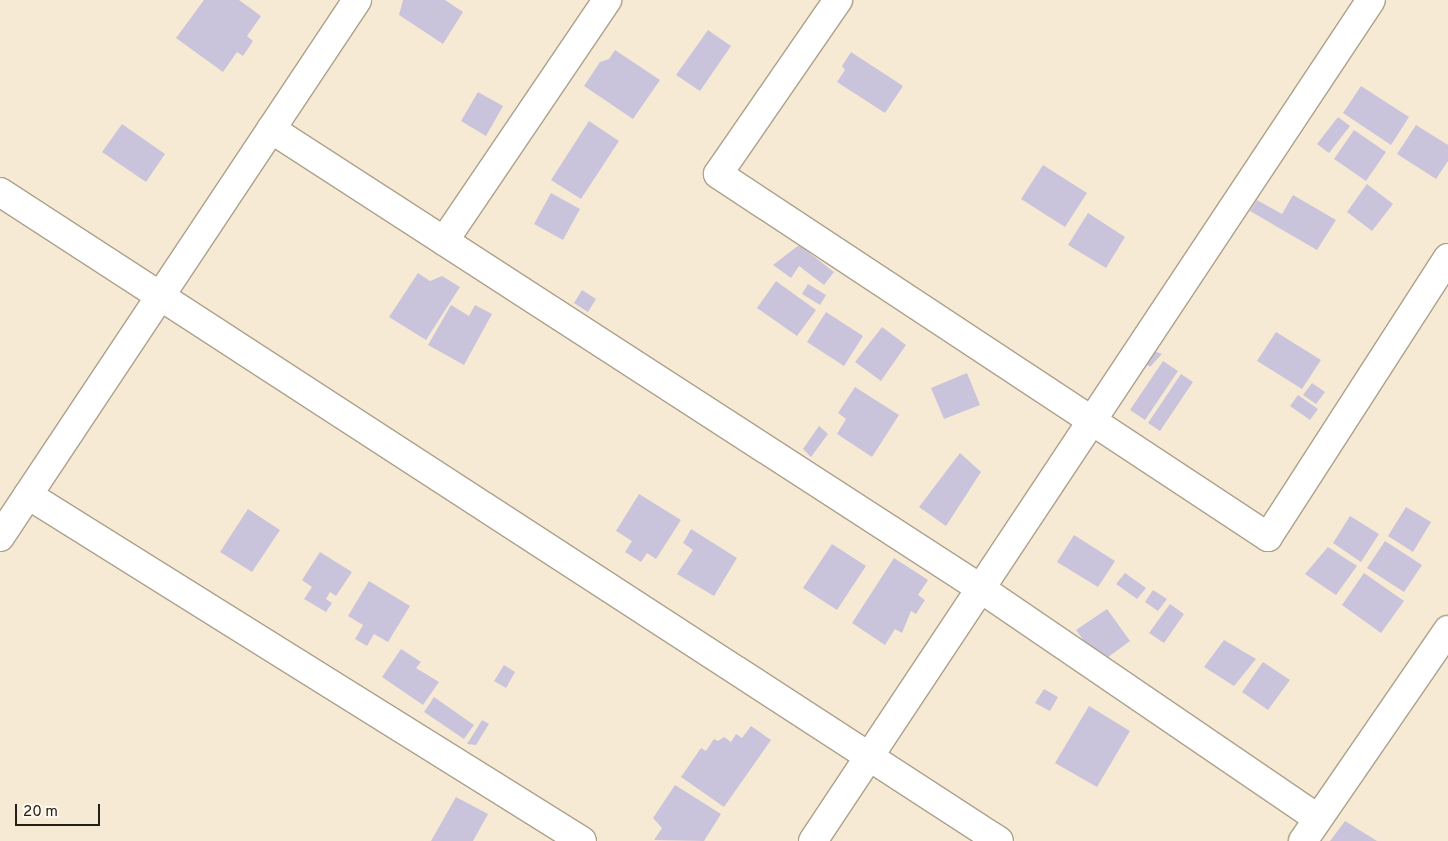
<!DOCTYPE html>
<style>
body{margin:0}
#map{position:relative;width:1448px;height:841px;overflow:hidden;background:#f7ead4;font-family:Overpass,sans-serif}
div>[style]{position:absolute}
.building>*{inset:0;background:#c9c4db}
.roads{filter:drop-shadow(1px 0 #ada18c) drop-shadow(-1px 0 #ada18c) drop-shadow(0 1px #ada18c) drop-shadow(0 -1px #ada18c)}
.street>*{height:28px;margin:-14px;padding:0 14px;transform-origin:14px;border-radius:14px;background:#fff}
span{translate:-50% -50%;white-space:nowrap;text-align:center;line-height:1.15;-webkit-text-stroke:4.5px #fef8ef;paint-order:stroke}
.scale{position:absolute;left:15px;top:804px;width:85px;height:22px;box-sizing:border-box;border:2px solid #242017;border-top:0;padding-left:6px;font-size:15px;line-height:18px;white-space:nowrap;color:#242017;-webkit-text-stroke:4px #fef8ef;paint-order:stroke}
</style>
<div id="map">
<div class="building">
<div style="clip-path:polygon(204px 0,239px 0,261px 16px,247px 36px,253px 41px,243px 56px,237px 52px,223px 72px,176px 38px)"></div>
<div style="clip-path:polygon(403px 0,445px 0,463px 12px,443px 44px,399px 15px)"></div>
<div style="clip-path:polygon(708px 30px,731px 46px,700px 91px,676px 75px)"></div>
<div style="clip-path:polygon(615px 50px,660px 80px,633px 119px,584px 86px,600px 62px,609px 59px)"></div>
<div style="clip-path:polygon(851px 52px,903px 86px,885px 113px,837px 82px,845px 70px,842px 66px)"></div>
<div style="clip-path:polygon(1361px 86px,1409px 117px,1391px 145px,1343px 113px)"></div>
<div style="clip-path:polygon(478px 92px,503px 106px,486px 136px,461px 121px)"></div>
<div style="clip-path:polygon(1338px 117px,1350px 126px,1329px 153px,1317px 144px)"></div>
<div style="clip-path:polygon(589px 121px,619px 141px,581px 199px,551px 180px)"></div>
<div style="clip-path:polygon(122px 124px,165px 154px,146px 182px,102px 152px)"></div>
<div style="clip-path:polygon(1416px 125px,1448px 145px,1448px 161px,1436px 179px,1397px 154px)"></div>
<div style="clip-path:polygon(1354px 130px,1386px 152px,1366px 181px,1334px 159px)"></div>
<div style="clip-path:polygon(1043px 165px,1087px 193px,1065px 227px,1021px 199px)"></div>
<div style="clip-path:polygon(1367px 184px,1393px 204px,1372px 231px,1347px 212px)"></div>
<div style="clip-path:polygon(551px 193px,580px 209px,563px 240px,534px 224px)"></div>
<div style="clip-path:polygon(1293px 195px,1336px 220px,1317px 250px,1250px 211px,1257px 200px,1282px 214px)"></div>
<div style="clip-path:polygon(1088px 213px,1125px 237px,1106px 268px,1068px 245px)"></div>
<div style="clip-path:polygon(799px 245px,834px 272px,824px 285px,799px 266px,791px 278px,773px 265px)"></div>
<div style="clip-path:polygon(418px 273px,430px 281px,442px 276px,460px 287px,426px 340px,389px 317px)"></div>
<div style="clip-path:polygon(776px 281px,816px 310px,797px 336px,757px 308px)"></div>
<div style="clip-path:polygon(808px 284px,826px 295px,820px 305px,802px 294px)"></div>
<div style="clip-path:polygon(582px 290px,596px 299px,588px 312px,574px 303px)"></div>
<div style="clip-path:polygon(451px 305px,469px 316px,475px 305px,492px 314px,464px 365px,428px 345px)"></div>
<div style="clip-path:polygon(826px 312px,863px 336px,844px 366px,807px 342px)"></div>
<div style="clip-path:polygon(882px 327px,906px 345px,881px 381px,855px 362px)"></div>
<div style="clip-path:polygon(1276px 332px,1321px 360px,1302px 389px,1257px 361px)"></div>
<div style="clip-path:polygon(1154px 351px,1162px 354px,1150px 367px,1144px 362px)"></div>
<div style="clip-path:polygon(1163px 361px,1178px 371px,1145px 420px,1130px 410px)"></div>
<div style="clip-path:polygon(967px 373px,980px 405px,944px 419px,931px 388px)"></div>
<div style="clip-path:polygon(1181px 374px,1193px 382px,1160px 431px,1148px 423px)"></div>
<div style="clip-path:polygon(1312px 383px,1325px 392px,1316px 404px,1303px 395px)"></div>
<div style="clip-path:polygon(855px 387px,899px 415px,872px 457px,837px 434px,846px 419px,838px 413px)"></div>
<div style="clip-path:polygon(1298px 395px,1318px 409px,1310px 420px,1290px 406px)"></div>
<div style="clip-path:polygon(819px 426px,828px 434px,811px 457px,803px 449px)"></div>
<div style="clip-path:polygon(960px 453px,981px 472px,946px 526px,919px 507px)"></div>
<div style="clip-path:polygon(639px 494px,681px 520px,656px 559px,647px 553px,641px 562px,625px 552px,632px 541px,616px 531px)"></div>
<div style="clip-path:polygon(1406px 507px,1431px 522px,1413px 552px,1388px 536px)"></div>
<div style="clip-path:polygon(248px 509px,280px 530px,252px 572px,220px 552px)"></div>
<div style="clip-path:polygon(1350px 516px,1379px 534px,1361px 562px,1333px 543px)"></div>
<div style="clip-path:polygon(691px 529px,737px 558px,714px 596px,677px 574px,693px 550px,683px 543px)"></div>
<div style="clip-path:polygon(1074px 535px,1115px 561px,1098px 587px,1057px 562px)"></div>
<div style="clip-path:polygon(1385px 541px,1422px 565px,1404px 592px,1367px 568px)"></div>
<div style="clip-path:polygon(832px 544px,866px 566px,837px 610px,803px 588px)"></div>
<div style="clip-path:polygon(1328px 547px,1357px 566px,1336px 595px,1305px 574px)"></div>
<div style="clip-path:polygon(320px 552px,352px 572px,336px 596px,330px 592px,326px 599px,332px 603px,326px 612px,304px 599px,312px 587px,302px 580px)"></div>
<div style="clip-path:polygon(894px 558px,928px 580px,918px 595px,925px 600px,916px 614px,911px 611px,902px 633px,895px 629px,885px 645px,852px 623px)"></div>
<div style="clip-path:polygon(1125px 573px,1146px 588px,1137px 599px,1116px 584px)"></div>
<div style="clip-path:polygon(1364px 573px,1404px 601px,1381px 633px,1342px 605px)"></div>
<div style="clip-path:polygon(369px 581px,410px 606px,388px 642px,374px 634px,367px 646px,355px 639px,363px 625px,348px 616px)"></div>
<div style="clip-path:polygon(1153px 590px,1167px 599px,1158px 611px,1145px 602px)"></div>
<div style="clip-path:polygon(1170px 604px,1184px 614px,1164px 643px,1149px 633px)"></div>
<div style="clip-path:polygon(1107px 609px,1130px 641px,1100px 663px,1076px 630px)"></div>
<div style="clip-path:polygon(1224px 640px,1256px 659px,1234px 686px,1204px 667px)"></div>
<div style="clip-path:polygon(401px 649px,421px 662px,416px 668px,439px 682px,423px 705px,382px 677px)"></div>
<div style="clip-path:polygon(1263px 662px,1290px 680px,1268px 710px,1242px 692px)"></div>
<div style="clip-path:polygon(504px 665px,515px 672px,506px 688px,494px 681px)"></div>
<div style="clip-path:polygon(1044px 689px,1058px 697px,1050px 711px,1035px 703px)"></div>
<div style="clip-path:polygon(434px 697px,474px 725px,464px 739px,424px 712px)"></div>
<div style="clip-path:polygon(1089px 706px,1130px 731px,1097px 787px,1055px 763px)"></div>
<div style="clip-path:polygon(482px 720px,489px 724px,476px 745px,467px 744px)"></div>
<div style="clip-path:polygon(751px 726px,771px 740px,724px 807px,681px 777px,701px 748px,706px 751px,714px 739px,718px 741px,724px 737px,731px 742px,736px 734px,742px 738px)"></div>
<div style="clip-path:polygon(675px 785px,721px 814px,704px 841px,654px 840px,662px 828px,653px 818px)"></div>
<div style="clip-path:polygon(456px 797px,488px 814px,473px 841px,431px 841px)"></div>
<div style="clip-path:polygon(1345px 821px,1377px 841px,1330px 841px)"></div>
</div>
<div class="roads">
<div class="street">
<div style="left:838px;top:0;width:211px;rotate:124.6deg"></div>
<div style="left:718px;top:174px;width:659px;rotate:33.42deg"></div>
<div style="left:1268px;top:537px;width:332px;rotate:-57.2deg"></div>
<div style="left:271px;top:129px;width:845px;rotate:32.92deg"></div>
<div style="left:980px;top:588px;width:409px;rotate:34.3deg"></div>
<div style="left:0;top:192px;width:1191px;rotate:33.01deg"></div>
<div style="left:444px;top:241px;width:291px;rotate:-55.9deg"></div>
<div style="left:28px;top:495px;width:653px;rotate:31.99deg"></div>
<div style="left:0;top:537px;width:645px;rotate:-56.38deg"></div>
<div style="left:813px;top:841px;width:1009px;rotate:-56.44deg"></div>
<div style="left:1303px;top:841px;width:256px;rotate:-55.5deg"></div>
</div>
</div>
<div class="scale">20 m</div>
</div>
